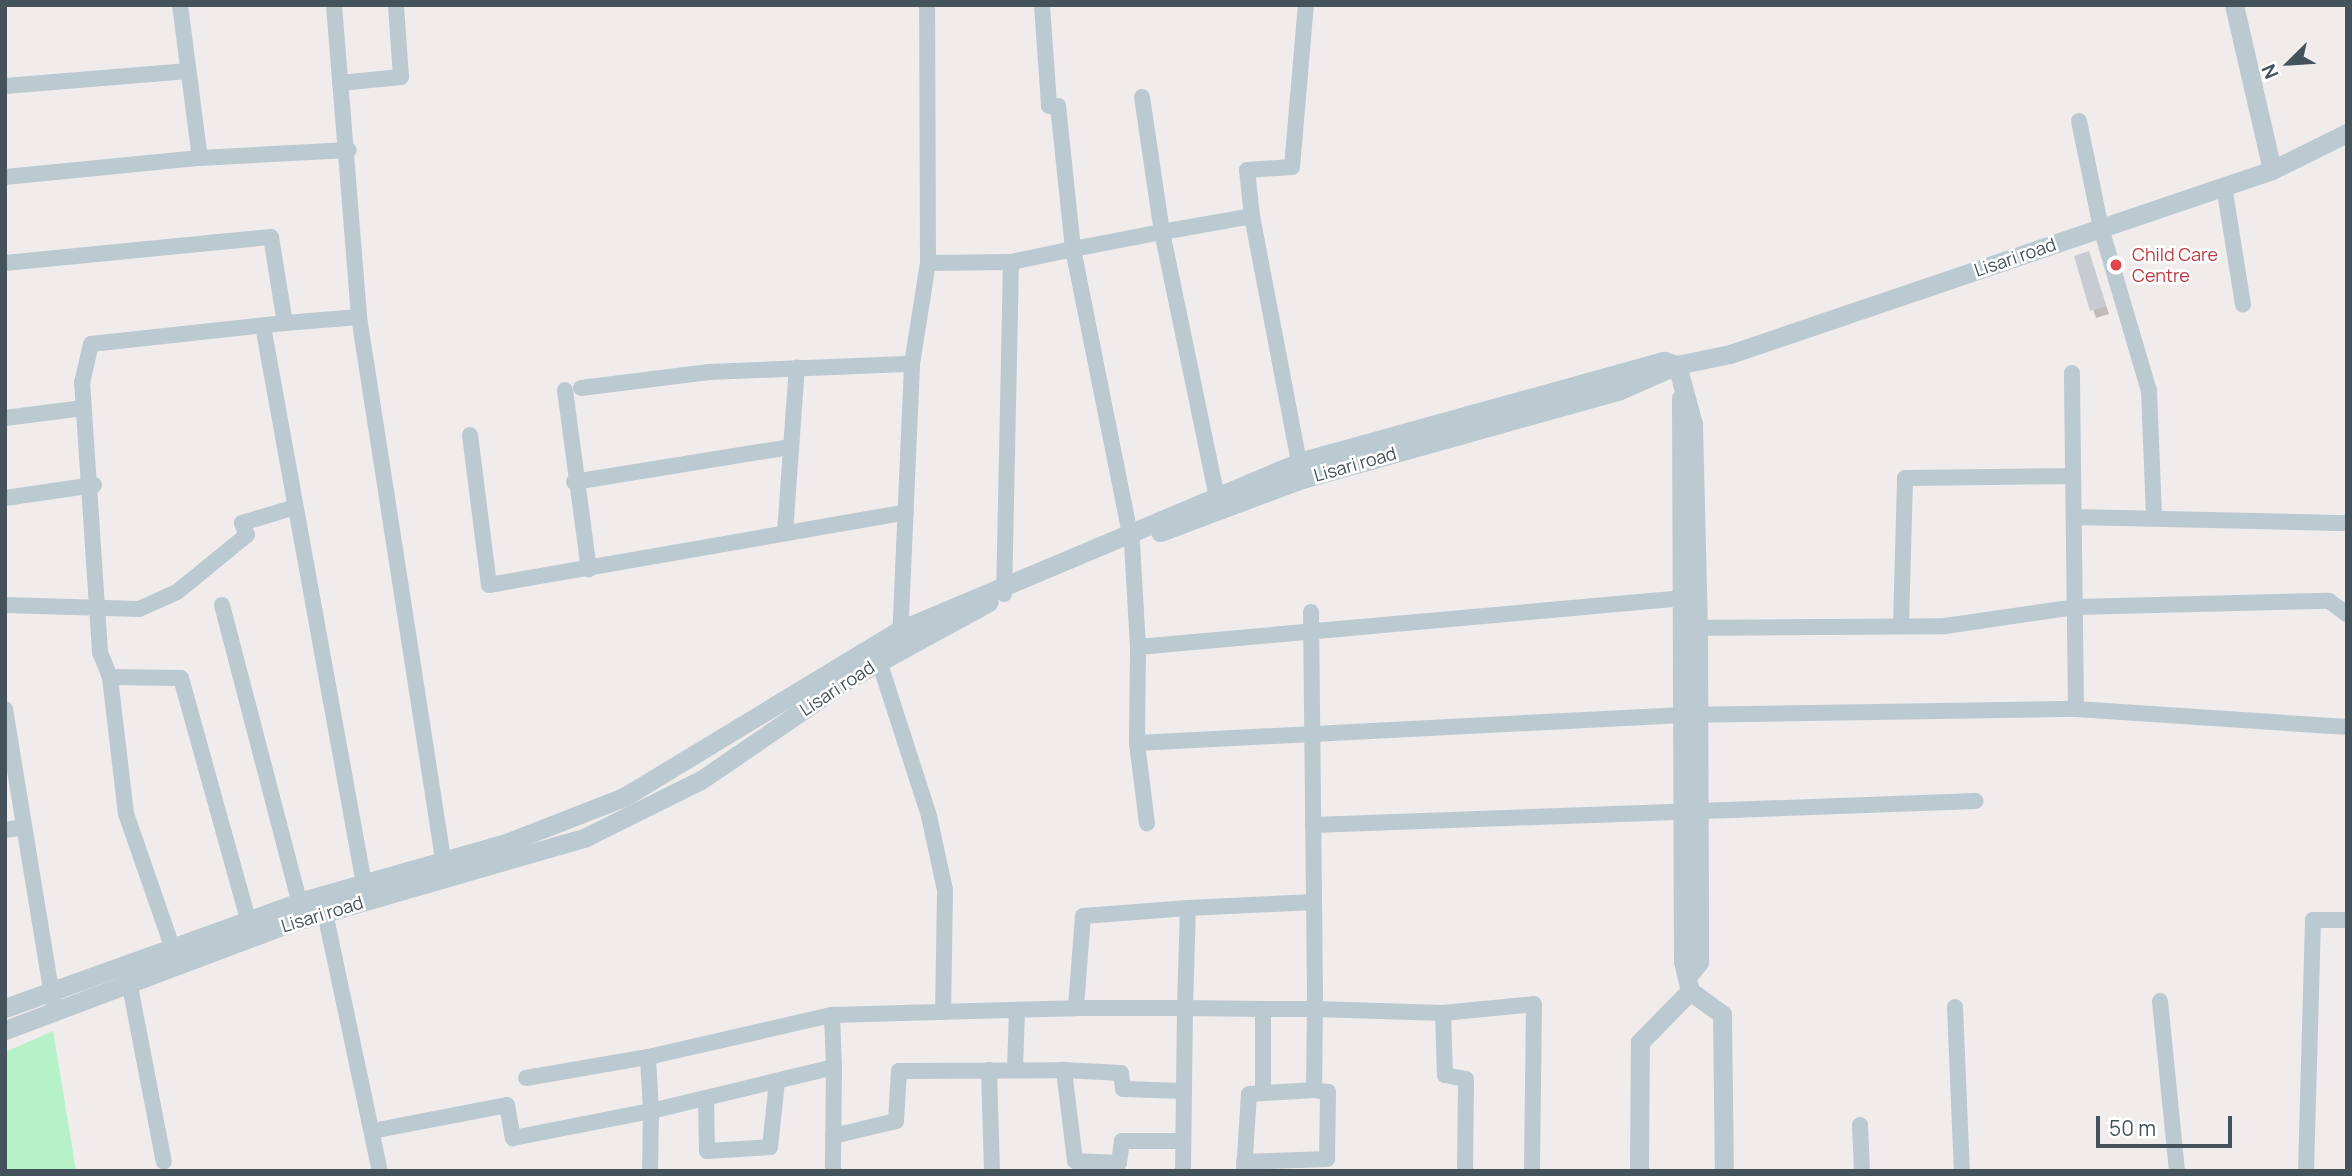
<!DOCTYPE html>
<style>
body{margin:0}
#map{position:relative;width:2352px;height:1176px;overflow:hidden;background:#f0ecec;font-family:Manrope,sans-serif}
div>[style]{position:absolute}
.green>*{inset:0;background:#b5f2c8}
.shadow>*{inset:0;background:#0003}
.building>*{inset:0;background:#c8ccd2}
.minor>*{height:16px;margin:-8px;padding:0 8px;transform-origin:8px;border-radius:8px;background:#bbc9d1}
.tertiary>*{height:19px;margin:-9.5px;padding:0 9.5px;transform-origin:9.5px;border-radius:9.5px;background:#bbc9d1}
.dots>*{width:19px;height:19px;translate:-50% -50%;box-sizing:border-box;border:4px solid #fff;border-radius:50%}
span{translate:-50% -50%;white-space:nowrap;text-align:center;line-height:1.15;-webkit-text-stroke:5px #fff;paint-order:stroke}
.health-label{font-size:18px;color:#be3a42}
.left{translate:0 -50%;text-align:left}
.street-label{font-size:18px;color:#43525b}
.frame{position:absolute;inset:0;border:7px solid #43525b;pointer-events:none}
.north{position:absolute;left:2254px;top:28px;width:70px;height:70px;-webkit-text-stroke:5px #fff;paint-order:stroke;rotate:246deg;font-size:19px;font-weight:700;line-height:28px;text-align:center;color:#43525b}
.north::after{content:'';display:block;margin:auto;width:24px;height:32px;background:#43525b;clip-path:polygon(50% 0,100% 100%,50% 72%,0 100%)}
.scale{position:absolute;left:2096px;top:1116px;width:136px;height:32px;box-sizing:border-box;border:4px solid #43525b;border-top:0;padding-left:9px;font-size:21px;line-height:24px;white-space:nowrap;color:#43525b;-webkit-text-stroke:5px #fff;paint-order:stroke}
</style>
<div id="map">
<div class="green">
<div style="clip-path:polygon(53px 1031px,76px 1171px,5px 1171px,5px 1052px)"></div>
</div>
<div class="shadow">
<div style="clip-path:polygon(2089px 253px,2109px 314px,2096px 318px,2076px 257px)"></div>
</div>
<div class="building">
<div style="clip-path:polygon(2089px 251px,2106px 306px,2090px 311px,2074px 256px)"></div>
</div>
<div class="minor">
<div style="left:180px;top:5px;width:154px;rotate:82.6deg"></div>
<div style="left:200px;top:158px;width:149px;rotate:-3.1deg"></div>
<div style="left:334px;top:5px;width:313px;rotate:85.4deg"></div>
<div style="left:359px;top:317px;width:562px;rotate:81.19deg"></div>
<div style="left:1042px;top:5px;width:101px;rotate:86deg"></div>
<div style="left:1049px;top:106px;width:9px"></div>
<div style="left:1058px;top:106px;width:144px;rotate:84deg"></div>
<div style="left:1073px;top:249px;width:91px;rotate:-10.8deg"></div>
<div style="left:1162px;top:232px;width:281px;rotate:78.3deg"></div>
<div style="left:340px;top:83px;width:61px;rotate:-5.6deg"></div>
<div style="left:401px;top:77px;width:72px;rotate:-94deg"></div>
<div style="left:5px;top:86px;width:184px;rotate:-4.7deg"></div>
<div style="left:1142px;top:97px;width:136px;rotate:81.6deg"></div>
<div style="left:1162px;top:232px;width:91px;rotate:-10.1deg"></div>
<div style="left:1252px;top:216px;width:262px;rotate:79.2deg"></div>
<div style="left:2079px;top:121px;width:109px;rotate:78.4deg"></div>
<div style="left:2101px;top:228px;width:170px;rotate:73.6deg"></div>
<div style="left:2149px;top:391px;width:126px;rotate:87.7deg"></div>
<div style="left:5px;top:177px;width:196px;rotate:-5.6deg"></div>
<div style="left:2224px;top:186px;width:120px;rotate:80.9deg"></div>
<div style="left:1252px;top:216px;width:46px;rotate:-96.2deg"></div>
<div style="left:1247px;top:170px;width:45px;rotate:-3.8deg"></div>
<div style="left:1292px;top:167px;width:163px;rotate:-85.1deg"></div>
<div style="left:1011px;top:262px;width:63px;rotate:-11.8deg"></div>
<div style="left:1073px;top:249px;width:300px;rotate:78.7deg"></div>
<div style="left:1132px;top:543px;width:104px;rotate:86.7deg"></div>
<div style="left:1138px;top:647px;width:548px;rotate:-5.13deg"></div>
<div style="left:5px;top:263px;width:267px;rotate:-5.6deg"></div>
<div style="left:271px;top:237px;width:87px;rotate:80.8deg"></div>
<div style="left:285px;top:323px;width:74px;rotate:-4.6deg"></div>
<div style="left:928px;top:263px;width:83px;rotate:-0.7deg"></div>
<div style="left:1011px;top:262px;width:332px;rotate:91.2deg"></div>
<div style="left:263px;top:326px;width:578px;rotate:79.74deg"></div>
<div style="left:581px;top:388px;width:129px;rotate:-7.1deg"></div>
<div style="left:709px;top:372px;width:203px;rotate:-2.3deg"></div>
<div style="left:565px;top:390px;width:181px;rotate:82.4deg"></div>
<div style="left:5px;top:418px;width:79px;rotate:-7.3deg"></div>
<div style="left:470px;top:435px;width:151px;rotate:82.8deg"></div>
<div style="left:489px;top:585px;width:423px;rotate:-9.9deg"></div>
<div style="left:574px;top:482px;width:220px;rotate:-9.2deg"></div>
<div style="left:5px;top:498px;width:90px;rotate:-8.3deg"></div>
<div style="left:2074px;top:517px;width:273px;rotate:1.3deg"></div>
<div style="left:785px;top:533px;width:166px;rotate:-85.9deg"></div>
<div style="left:5px;top:605px;width:134px;rotate:1.7deg"></div>
<div style="left:139px;top:609px;width:42px;rotate:-24.1deg"></div>
<div style="left:177px;top:592px;width:90px;rotate:-39.2deg"></div>
<div style="left:247px;top:535px;width:13px;rotate:-113deg"></div>
<div style="left:242px;top:523px;width:52px;rotate:-16.7deg"></div>
<div style="left:222px;top:605px;width:318px;rotate:75.4deg"></div>
<div style="left:1311px;top:612px;width:397px;rotate:89.4deg"></div>
<div style="left:1315px;top:1009px;width:128px;rotate:1.8deg"></div>
<div style="left:1443px;top:1013px;width:62px;rotate:88.2deg"></div>
<div style="left:1445px;top:1075px;width:21px;rotate:11deg"></div>
<div style="left:1466px;top:1079px;width:92px;rotate:90.6deg"></div>
<div style="left:1901px;top:624px;width:146px;rotate:-88.4deg"></div>
<div style="left:1905px;top:478px;width:168px;rotate:-0.7deg"></div>
<div style="left:1686px;top:628px;width:259px;rotate:-0.4deg"></div>
<div style="left:1945px;top:626px;width:131px;rotate:-8.3deg"></div>
<div style="left:2075px;top:607px;width:254px;rotate:-1.4deg"></div>
<div style="left:2329px;top:601px;width:22px;rotate:36deg"></div>
<div style="left:900px;top:640px;width:276px;rotate:-87.5deg"></div>
<div style="left:912px;top:364px;width:102px;rotate:-81deg"></div>
<div style="left:928px;top:263px;width:258px;rotate:-90.2deg"></div>
<div style="left:1138px;top:647px;width:96px;rotate:90.6deg"></div>
<div style="left:1137px;top:743px;width:547px;rotate:-2.94deg"></div>
<div style="left:1683px;top:715px;width:393px;rotate:-0.9deg"></div>
<div style="left:2076px;top:709px;width:336px;rotate:-90.7deg"></div>
<div style="left:879px;top:661px;width:163px;rotate:72.1deg"></div>
<div style="left:929px;top:816px;width:76px;rotate:77.8deg"></div>
<div style="left:945px;top:890px;width:122px;rotate:90.9deg"></div>
<div style="left:110px;top:677px;width:71px;rotate:0.8deg"></div>
<div style="left:181px;top:678px;width:263px;rotate:74.5deg"></div>
<div style="left:5px;top:709px;width:296px;rotate:80.7deg"></div>
<div style="left:2076px;top:709px;width:272px;rotate:3.8deg"></div>
<div style="left:1137px;top:743px;width:81px;rotate:82.9deg"></div>
<div style="left:1313px;top:825px;width:663px;rotate:-2.07deg"></div>
<div style="left:5px;top:830px;width:19px;rotate:-9deg"></div>
<div style="left:1188px;top:908px;width:105px;rotate:175.6deg"></div>
<div style="left:1083px;top:916px;width:92px;rotate:94.4deg"></div>
<div style="left:1076px;top:1008px;width:109px"></div>
<div style="left:1185px;top:1008px;width:100px;rotate:-88.3deg"></div>
<div style="left:1188px;top:908px;width:126px;rotate:-2.7deg"></div>
<div style="left:325px;top:913px;width:264px;rotate:78deg"></div>
<div style="left:176px;top:958px;width:152px;rotate:-109.1deg"></div>
<div style="left:126px;top:814px;width:138px;rotate:-96.7deg"></div>
<div style="left:110px;top:677px;width:27px;rotate:-112deg"></div>
<div style="left:100px;top:652px;width:270px;rotate:-93.8deg"></div>
<div style="left:82px;top:383px;width:40px;rotate:-77deg"></div>
<div style="left:91px;top:344px;width:195px;rotate:-6.2deg"></div>
<div style="left:129px;top:981px;width:184px;rotate:79.1deg"></div>
<div style="left:2160px;top:1001px;width:171px;rotate:84.3deg"></div>
<div style="left:1955px;top:1007px;width:164px;rotate:87.6deg"></div>
<div style="left:1443px;top:1013px;width:91px;rotate:-5.6deg"></div>
<div style="left:1534px;top:1004px;width:167px;rotate:90.7deg"></div>
<div style="left:834px;top:1067px;width:52px;rotate:-92.2deg"></div>
<div style="left:832px;top:1015px;width:244px;rotate:-1.6deg"></div>
<div style="left:989px;top:1070px;width:101px;rotate:88.3deg"></div>
<div style="left:1015px;top:1070px;width:60px;rotate:-88.1deg"></div>
<div style="left:526px;top:1078px;width:124px;rotate:-9.8deg"></div>
<div style="left:706px;top:1098px;width:53px;rotate:88.9deg"></div>
<div style="left:707px;top:1151px;width:63px;rotate:-3.6deg"></div>
<div style="left:770px;top:1147px;width:66px;rotate:-83.9deg"></div>
<div style="left:1860px;top:1125px;width:46px;rotate:87.5deg"></div>
<div style="left:372px;top:1131px;width:137px;rotate:-10.9deg"></div>
<div style="left:507px;top:1105px;width:34px;rotate:80deg"></div>
<div style="left:513px;top:1138px;width:141px;rotate:-11.1deg"></div>
<div style="left:651px;top:1111px;width:54px;rotate:-93.2deg"></div>
<div style="left:648px;top:1057px;width:189px;rotate:-12.9deg"></div>
<div style="left:833px;top:1136px;width:65px;rotate:-13.4deg"></div>
<div style="left:896px;top:1121px;width:50px;rotate:-86.6deg"></div>
<div style="left:899px;top:1071px;width:165px;rotate:-0.3deg"></div>
<div style="left:1183px;top:1141px;width:61px;rotate:180deg"></div>
<div style="left:1122px;top:1141px;width:22px;rotate:98deg"></div>
<div style="left:1119px;top:1163px;width:44px;rotate:-177.4deg"></div>
<div style="left:1075px;top:1161px;width:92px;rotate:-96.9deg"></div>
<div style="left:1064px;top:1070px;width:57px;rotate:3deg"></div>
<div style="left:1121px;top:1073px;width:16px;rotate:83deg"></div>
<div style="left:1123px;top:1089px;width:61px;rotate:1.9deg"></div>
<div style="left:1244px;top:1162px;width:83px;rotate:-2.1deg"></div>
<div style="left:1327px;top:1159px;width:67px;rotate:-89.1deg"></div>
<div style="left:1328px;top:1092px;width:14px;rotate:-172deg"></div>
<div style="left:1314px;top:1090px;width:81px;rotate:-89.3deg"></div>
<div style="left:1315px;top:1009px;width:52px;rotate:180deg"></div>
<div style="left:1263px;top:1009px;width:84px;rotate:90deg"></div>
<div style="left:650px;top:1171px;width:60px;rotate:-89deg"></div>
<div style="left:651px;top:1111px;width:188px;rotate:-13.5deg"></div>
<div style="left:834px;top:1067px;width:104px;rotate:90.6deg"></div>
<div style="left:1183px;top:1171px;width:163px;rotate:-89.3deg"></div>
<div style="left:1185px;top:1008px;width:78px;rotate:0.7deg"></div>
<div style="left:1244px;top:1171px;width:77px;rotate:-86.3deg"></div>
<div style="left:1249px;top:1094px;width:65px;rotate:-3.5deg"></div>
<div style="left:2306px;top:1171px;width:251px;rotate:-88.4deg"></div>
<div style="left:2313px;top:920px;width:34px"></div>
</div>
<div class="tertiary">
<div style="left:2234px;top:5px;width:169px;rotate:77deg"></div>
<div style="left:1677px;top:365px;width:61px;rotate:74.8deg"></div>
<div style="left:1693px;top:424px;width:205px;rotate:88.6deg"></div>
<div style="left:1698px;top:629px;width:333px;rotate:89.8deg"></div>
<div style="left:1699px;top:962px;width:16px;rotate:128deg"></div>
<div style="left:1681px;top:398px;width:563px;rotate:89.8deg"></div>
<div style="left:1683px;top:961px;width:31px;rotate:77deg"></div>
<div style="left:1690px;top:991px;width:39px;rotate:36deg"></div>
<div style="left:1722px;top:1014px;width:157px;rotate:89.3deg"></div>
<div style="left:1160px;top:532px;width:152px;rotate:-20.5deg"></div>
<div style="left:1302px;top:479px;width:330px;rotate:-15.6deg"></div>
<div style="left:1620px;top:390px;width:62px;rotate:-23.7deg"></div>
<div style="left:5px;top:1008px;width:313px;rotate:-19.8deg"></div>
<div style="left:299px;top:902px;width:215px;rotate:-15.9deg"></div>
<div style="left:506px;top:843px;width:127px;rotate:-21.3deg"></div>
<div style="left:624px;top:797px;width:323px;rotate:-31.2deg"></div>
<div style="left:900px;top:630px;width:433px;rotate:-22.8deg"></div>
<div style="left:1299px;top:462px;width:379px;rotate:-15.5deg"></div>
<div style="left:1664px;top:361px;width:14px;rotate:17deg"></div>
<div style="left:1677px;top:365px;width:54px;rotate:-11.7deg"></div>
<div style="left:1730px;top:354px;width:572px;rotate:-18.75deg"></div>
<div style="left:2272px;top:170px;width:84px;rotate:-26.3deg"></div>
<div style="left:5px;top:1030px;width:303px;rotate:-20.6deg"></div>
<div style="left:289px;top:923px;width:309px;rotate:-16.1deg"></div>
<div style="left:586px;top:837px;width:128px;rotate:-26.4deg"></div>
<div style="left:701px;top:780px;width:181px;rotate:-34.4deg"></div>
<div style="left:850px;top:678px;width:158px;rotate:-28.7deg"></div>
<div style="left:1639px;top:1171px;width:129px;rotate:-89.6deg"></div>
<div style="left:1640px;top:1042px;width:71px;rotate:-45.6deg"></div>
</div>
<div class="dots">
<div style="left:2116px;top:265px;background:#e0444e"></div>
</div>
<div class="health-label">
<span class="left" style="left:2132px;top:265px">Child Care<br>Centre</span>
</div>
<div class="street-label">
<span style="left:2015px;top:257px;rotate:-19deg">Lisari road</span>
<span style="left:1355px;top:464px;rotate:-16deg">Lisari road</span>
<span style="left:837px;top:688px;rotate:-33deg">Lisari road</span>
<span style="left:322px;top:914px;rotate:-17deg">Lisari road</span>
</div>
<div class="frame"></div>
<div class="north">N</div>
<div class="scale">50 m</div>
</div>
